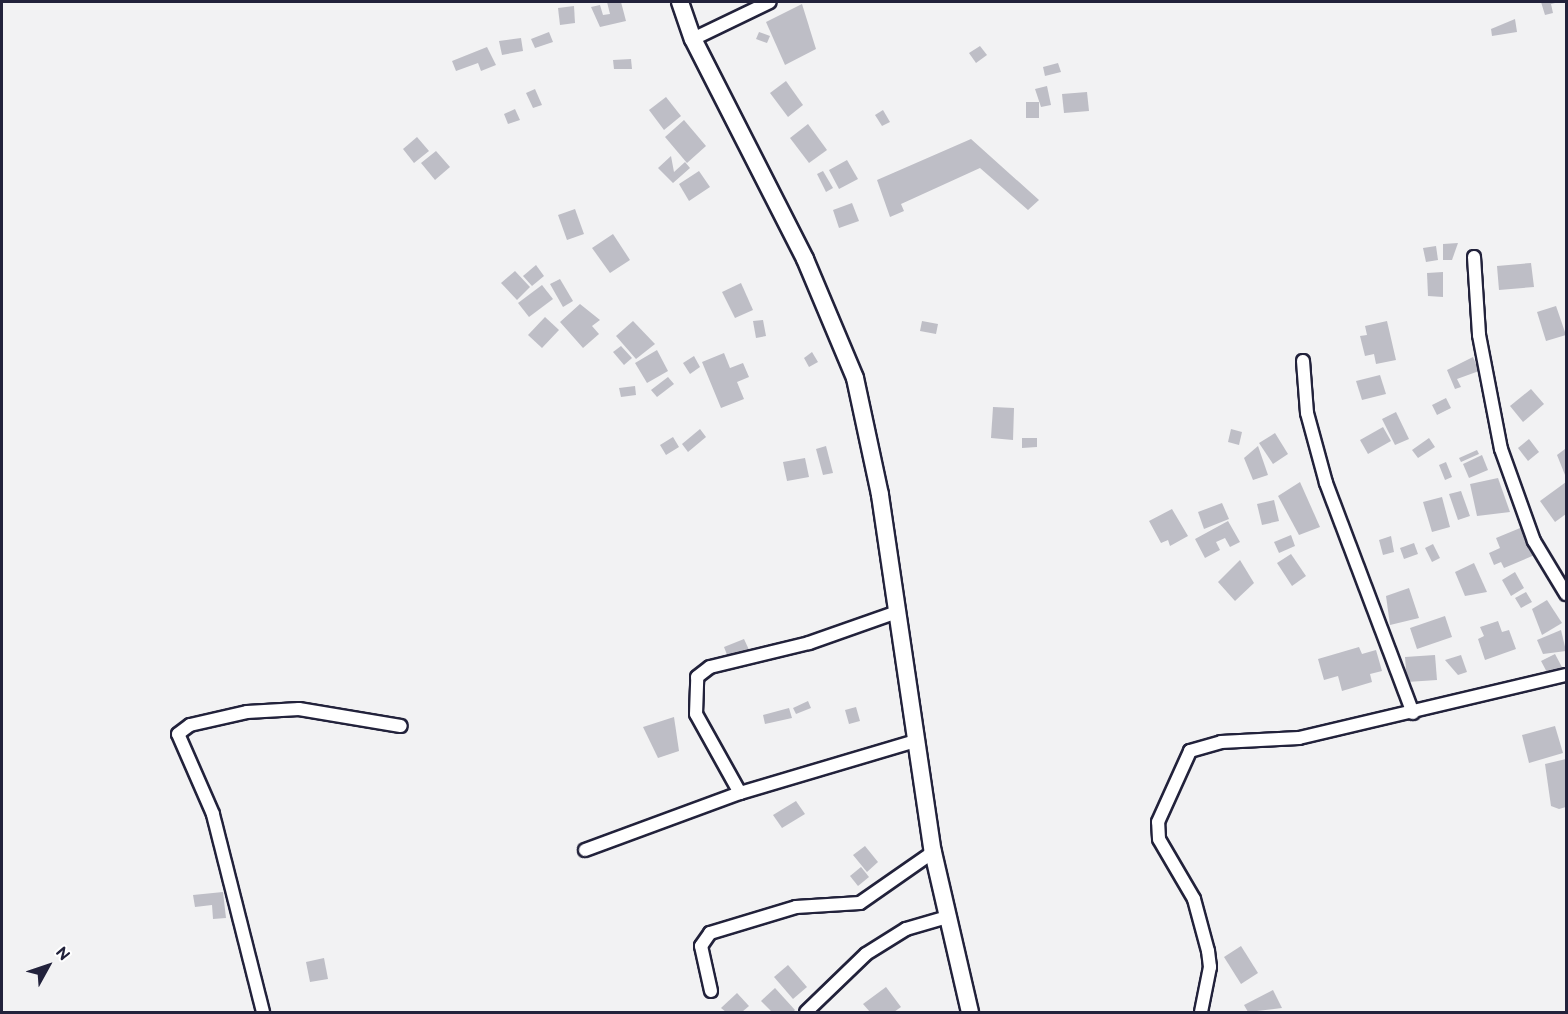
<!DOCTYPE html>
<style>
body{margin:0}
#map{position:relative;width:1568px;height:1014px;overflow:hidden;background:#f2f2f3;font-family:"Balsamiq Sans",sans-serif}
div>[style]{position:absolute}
.building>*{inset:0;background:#bebec6}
.roads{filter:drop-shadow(2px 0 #22223b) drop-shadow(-2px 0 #22223b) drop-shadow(0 2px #22223b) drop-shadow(0 -2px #22223b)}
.street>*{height:12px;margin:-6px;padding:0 6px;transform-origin:6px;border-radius:6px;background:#fff}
.secondary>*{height:16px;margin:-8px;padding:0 8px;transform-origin:8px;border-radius:8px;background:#fff}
span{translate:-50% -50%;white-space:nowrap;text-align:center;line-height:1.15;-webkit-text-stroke:6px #fff;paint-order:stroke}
.frame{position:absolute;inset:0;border:3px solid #22223b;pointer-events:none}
.north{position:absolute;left:18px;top:936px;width:60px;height:60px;-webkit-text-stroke:4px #fff;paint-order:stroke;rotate:50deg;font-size:16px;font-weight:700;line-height:24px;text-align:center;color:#22223b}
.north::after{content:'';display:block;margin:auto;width:21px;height:27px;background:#22223b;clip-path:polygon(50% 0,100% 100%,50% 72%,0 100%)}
</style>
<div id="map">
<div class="building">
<div style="clip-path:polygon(607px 2px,621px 2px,626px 21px,600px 27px,591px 7px,600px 5px,603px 15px,610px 14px)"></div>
<div style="clip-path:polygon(1541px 2px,1559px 2px,1551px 4px,1553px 13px,1545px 15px)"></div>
<div style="clip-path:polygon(802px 4px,816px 49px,785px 65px,766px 22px)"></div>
<div style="clip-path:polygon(574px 6px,575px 23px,560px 25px,558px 8px)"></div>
<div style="clip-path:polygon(1515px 19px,1517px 32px,1492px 36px,1491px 29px)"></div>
<div style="clip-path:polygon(549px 32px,553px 42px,535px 48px,531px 39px)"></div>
<div style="clip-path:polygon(759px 32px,770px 36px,767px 43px,756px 39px)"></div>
<div style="clip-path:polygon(521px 38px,523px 51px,502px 55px,499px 41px)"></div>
<div style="clip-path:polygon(980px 46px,987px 55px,976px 63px,969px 53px)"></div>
<div style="clip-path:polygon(487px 47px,496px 65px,481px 71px,478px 63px,456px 71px,452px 61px)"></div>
<div style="clip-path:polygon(631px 59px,632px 69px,614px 69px,613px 60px)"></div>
<div style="clip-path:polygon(1058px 63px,1061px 72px,1045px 76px,1043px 67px)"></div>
<div style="clip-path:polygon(786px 81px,803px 105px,788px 117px,770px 93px)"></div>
<div style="clip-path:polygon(1047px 86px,1051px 105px,1041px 107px,1035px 89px)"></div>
<div style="clip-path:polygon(535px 89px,542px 105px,533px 108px,526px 93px)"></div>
<div style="clip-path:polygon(1087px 92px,1089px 111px,1064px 113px,1062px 94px)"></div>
<div style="clip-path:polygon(666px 97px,681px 116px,664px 130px,649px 110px)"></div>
<div style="clip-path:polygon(1026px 102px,1039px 102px,1039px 118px,1026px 118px)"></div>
<div style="clip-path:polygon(515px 109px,520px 120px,508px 124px,504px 114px)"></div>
<div style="clip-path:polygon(883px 110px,890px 122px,882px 126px,875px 115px)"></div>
<div style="clip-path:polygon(684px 120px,706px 146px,687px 163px,665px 137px)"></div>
<div style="clip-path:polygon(808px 124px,827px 150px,809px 163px,790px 138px)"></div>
<div style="clip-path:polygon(417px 137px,429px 151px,414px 163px,403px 149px)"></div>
<div style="clip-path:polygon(971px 139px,1039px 200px,1028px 210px,980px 168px,901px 204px,904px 211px,890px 217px,877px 180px)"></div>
<div style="clip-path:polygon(436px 151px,450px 167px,435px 180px,421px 163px)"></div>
<div style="clip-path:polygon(671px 156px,674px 172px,685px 162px,690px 168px,673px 183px,658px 168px)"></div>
<div style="clip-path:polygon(847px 160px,858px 179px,839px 189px,829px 170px)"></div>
<div style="clip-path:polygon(699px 171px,710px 187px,689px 201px,679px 184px)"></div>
<div style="clip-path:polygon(823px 171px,833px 188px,826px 192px,817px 174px)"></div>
<div style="clip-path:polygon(852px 203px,859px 221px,839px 228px,833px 210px)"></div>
<div style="clip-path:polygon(575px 209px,584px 234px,567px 240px,558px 215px)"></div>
<div style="clip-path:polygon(613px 234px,630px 260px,610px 273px,592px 248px)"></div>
<div style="clip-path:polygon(1458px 243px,1452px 260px,1443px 260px,1443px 244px)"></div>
<div style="clip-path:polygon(1436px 246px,1438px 260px,1426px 262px,1423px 248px)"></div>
<div style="clip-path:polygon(1531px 263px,1534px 287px,1499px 290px,1497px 266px)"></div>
<div style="clip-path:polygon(536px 265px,544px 276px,532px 286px,523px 276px)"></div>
<div style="clip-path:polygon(515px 271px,530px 287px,517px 300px,501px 283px)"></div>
<div style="clip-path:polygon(1443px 272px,1443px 297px,1428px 296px,1427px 273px)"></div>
<div style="clip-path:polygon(560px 279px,573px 301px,563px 307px,550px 284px)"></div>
<div style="clip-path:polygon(741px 283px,753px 310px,735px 318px,722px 292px)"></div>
<div style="clip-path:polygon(542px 285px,553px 299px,529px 317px,518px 303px)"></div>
<div style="clip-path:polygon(580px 304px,600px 320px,592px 326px,599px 334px,583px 348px,560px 322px)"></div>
<div style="clip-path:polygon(1556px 306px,1566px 335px,1546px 341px,1537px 312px)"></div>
<div style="clip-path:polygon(545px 317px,559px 330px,542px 348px,528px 335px)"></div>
<div style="clip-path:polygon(763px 320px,766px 336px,756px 338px,753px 321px)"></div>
<div style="clip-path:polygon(633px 321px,655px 344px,636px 359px,616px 336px)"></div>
<div style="clip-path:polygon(922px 321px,938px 324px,936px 334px,920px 331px)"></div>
<div style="clip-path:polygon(1387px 321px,1396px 360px,1376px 364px,1374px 354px,1365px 356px,1360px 336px,1367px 335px,1365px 326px)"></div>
<div style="clip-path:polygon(621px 346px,632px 358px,624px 365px,613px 352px)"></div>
<div style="clip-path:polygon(657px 350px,668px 371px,647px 383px,635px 363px)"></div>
<div style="clip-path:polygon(812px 352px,818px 362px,809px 367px,804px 358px)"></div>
<div style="clip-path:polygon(724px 353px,730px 368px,743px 363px,749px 377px,737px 382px,744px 399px,721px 408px,702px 362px)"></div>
<div style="clip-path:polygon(694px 356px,700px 367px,690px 374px,683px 363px)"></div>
<div style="clip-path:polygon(1473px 357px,1479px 371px,1457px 379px,1461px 387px,1455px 389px,1447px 370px)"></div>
<div style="clip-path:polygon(1380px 375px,1386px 394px,1362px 400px,1356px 381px)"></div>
<div style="clip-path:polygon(668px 377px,674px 384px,657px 397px,651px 390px)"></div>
<div style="clip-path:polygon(635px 386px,636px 395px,621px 397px,619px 388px)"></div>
<div style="clip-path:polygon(1531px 389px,1544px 404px,1523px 422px,1510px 406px)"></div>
<div style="clip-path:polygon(1446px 398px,1451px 408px,1437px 415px,1432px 405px)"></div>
<div style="clip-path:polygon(993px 407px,1014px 408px,1013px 440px,991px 438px)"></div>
<div style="clip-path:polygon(1396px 412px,1409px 439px,1395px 445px,1382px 419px)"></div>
<div style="clip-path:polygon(1383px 427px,1391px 441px,1368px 454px,1360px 440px)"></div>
<div style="clip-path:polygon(700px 429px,706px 437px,688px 452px,682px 444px)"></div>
<div style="clip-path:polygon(1231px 429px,1242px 432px,1239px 445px,1228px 442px)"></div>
<div style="clip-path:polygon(1275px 433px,1288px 454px,1273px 464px,1259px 443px)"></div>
<div style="clip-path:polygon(673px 437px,679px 447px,666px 455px,660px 445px)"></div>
<div style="clip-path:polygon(1022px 438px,1037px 438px,1037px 447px,1022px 448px)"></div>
<div style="clip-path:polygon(1429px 438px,1435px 447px,1418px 458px,1412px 450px)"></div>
<div style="clip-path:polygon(1529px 439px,1539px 452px,1528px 461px,1518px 448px)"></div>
<div style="clip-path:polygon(826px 446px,833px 473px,823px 475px,816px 449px)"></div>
<div style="clip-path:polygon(1258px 446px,1268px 475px,1253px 480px,1244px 458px)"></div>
<div style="clip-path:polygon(1565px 449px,1566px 451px,1565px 475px,1557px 455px)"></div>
<div style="clip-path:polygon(1477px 450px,1479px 454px,1461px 462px,1459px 458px)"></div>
<div style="clip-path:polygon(1482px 455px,1488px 470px,1469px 478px,1463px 464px)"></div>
<div style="clip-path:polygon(805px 458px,809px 477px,787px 481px,783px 462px)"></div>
<div style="clip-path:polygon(1446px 462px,1452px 477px,1445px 480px,1439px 465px)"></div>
<div style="clip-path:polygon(1498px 478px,1510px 512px,1477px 516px,1470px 484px)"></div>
<div style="clip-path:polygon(1300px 482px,1320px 527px,1299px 535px,1278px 496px)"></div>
<div style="clip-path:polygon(1566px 482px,1566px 514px,1555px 522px,1540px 501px)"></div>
<div style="clip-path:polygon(1461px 491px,1470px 516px,1458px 520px,1449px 494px)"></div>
<div style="clip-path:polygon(1442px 497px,1450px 527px,1432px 532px,1423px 502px)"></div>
<div style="clip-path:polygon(1274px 500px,1279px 521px,1262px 525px,1257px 504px)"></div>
<div style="clip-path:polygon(1222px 503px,1229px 519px,1204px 529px,1198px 512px)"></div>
<div style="clip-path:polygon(1172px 509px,1188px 536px,1170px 546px,1168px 540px,1161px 543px,1149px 521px)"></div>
<div style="clip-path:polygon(1228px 521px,1240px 542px,1230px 547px,1225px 538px,1216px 542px,1220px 550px,1205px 558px,1195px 539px)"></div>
<div style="clip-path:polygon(1525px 526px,1537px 554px,1504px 568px,1501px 562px,1494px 565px,1489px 553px,1500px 548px,1496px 538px)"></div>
<div style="clip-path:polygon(1291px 535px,1295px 546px,1279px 553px,1274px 542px)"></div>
<div style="clip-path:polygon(1391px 536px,1394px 552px,1383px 555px,1379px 540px)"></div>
<div style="clip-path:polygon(1414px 543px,1418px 554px,1404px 559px,1400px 548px)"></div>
<div style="clip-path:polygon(1433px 544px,1440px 558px,1432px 562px,1425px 548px)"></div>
<div style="clip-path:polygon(1291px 554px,1306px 576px,1292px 586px,1277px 563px)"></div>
<div style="clip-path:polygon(1240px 560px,1254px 583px,1235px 601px,1218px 582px)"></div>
<div style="clip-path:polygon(1474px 563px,1487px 592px,1465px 596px,1455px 572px)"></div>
<div style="clip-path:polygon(1515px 572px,1524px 588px,1511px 596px,1502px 580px)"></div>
<div style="clip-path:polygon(1409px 588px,1419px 618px,1390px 625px,1386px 596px)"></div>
<div style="clip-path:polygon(1526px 592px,1532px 602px,1521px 608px,1515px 598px)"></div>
<div style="clip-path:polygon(1547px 600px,1562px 623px,1542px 635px,1532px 609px)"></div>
<div style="clip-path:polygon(1445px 616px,1452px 637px,1417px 649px,1410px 628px)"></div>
<div style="clip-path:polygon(1498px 621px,1502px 632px,1509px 630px,1516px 649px,1485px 660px,1478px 639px,1484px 636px,1480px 627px)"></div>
<div style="clip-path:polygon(1561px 630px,1566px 651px,1543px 654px,1537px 640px)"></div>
<div style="clip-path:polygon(744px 639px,750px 652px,729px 660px,724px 647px)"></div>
<div style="clip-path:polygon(1359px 647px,1362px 654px,1376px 650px,1382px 671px,1370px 674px,1372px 682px,1342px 691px,1338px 676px,1324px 680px,1318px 659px)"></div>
<div style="clip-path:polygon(1555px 654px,1563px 669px,1549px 676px,1541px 661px)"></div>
<div style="clip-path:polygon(1435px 655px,1437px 680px,1407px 682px,1405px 657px)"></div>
<div style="clip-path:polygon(1461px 655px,1467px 672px,1458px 675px,1445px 660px)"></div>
<div style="clip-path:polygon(808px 701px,811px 708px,796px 714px,793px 708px)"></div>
<div style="clip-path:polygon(856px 707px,860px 721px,849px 724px,845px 710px)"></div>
<div style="clip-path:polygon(789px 708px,792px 718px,765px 724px,763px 715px)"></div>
<div style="clip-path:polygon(674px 717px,679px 751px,658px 758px,643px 727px)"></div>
<div style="clip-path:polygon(1555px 726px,1563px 753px,1529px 763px,1522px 735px)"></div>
<div style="clip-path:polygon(1566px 759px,1566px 807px,1559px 809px,1551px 806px,1545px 764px)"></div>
<div style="clip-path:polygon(796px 801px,805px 814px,782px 828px,773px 815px)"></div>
<div style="clip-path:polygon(865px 846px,878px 862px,867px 872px,853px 855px)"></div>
<div style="clip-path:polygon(861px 867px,869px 877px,858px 886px,850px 876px)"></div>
<div style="clip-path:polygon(223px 892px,226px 918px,213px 919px,212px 905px,195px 907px,193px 895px)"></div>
<div style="clip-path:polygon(1241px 946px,1258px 973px,1241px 984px,1224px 957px)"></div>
<div style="clip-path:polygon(324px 958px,328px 979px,310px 982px,306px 962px)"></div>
<div style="clip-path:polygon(788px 965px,807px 987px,793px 999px,774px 977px)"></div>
<div style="clip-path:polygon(886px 987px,901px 1007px,894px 1012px,870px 1012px,863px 1004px)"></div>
<div style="clip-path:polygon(775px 988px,795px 1010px,793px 1012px,772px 1012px,761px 1001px)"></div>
<div style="clip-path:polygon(1273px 990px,1282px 1008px,1248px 1012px,1244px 1005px)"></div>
<div style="clip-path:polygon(737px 993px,749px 1006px,742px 1012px,726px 1012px,721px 1008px)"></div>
</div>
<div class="roads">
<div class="street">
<div style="left:693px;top:39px;width:85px;rotate:-25.7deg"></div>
<div style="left:1474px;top:257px;width:78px;rotate:86.3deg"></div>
<div style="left:1479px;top:335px;width:116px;rotate:79.1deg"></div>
<div style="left:1501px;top:449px;width:98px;rotate:70.3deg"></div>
<div style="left:1534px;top:541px;width:62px;rotate:58.9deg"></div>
<div style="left:1303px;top:361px;width:52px;rotate:85.6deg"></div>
<div style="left:1307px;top:413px;width:73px;rotate:74.8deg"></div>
<div style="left:1326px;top:483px;width:246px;rotate:69.3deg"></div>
<div style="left:740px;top:793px;width:90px;rotate:-119.1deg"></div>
<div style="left:696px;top:714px;width:37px;rotate:-88deg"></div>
<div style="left:697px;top:677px;width:16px;rotate:-38deg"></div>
<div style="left:710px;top:667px;width:102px;rotate:-13.6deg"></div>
<div style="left:809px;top:643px;width:93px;rotate:-19.4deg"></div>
<div style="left:585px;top:850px;width:165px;rotate:-20.2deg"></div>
<div style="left:740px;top:793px;width:184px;rotate:-16.5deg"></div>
<div style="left:711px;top:991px;width:46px;rotate:-102.5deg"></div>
<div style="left:701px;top:946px;width:16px;rotate:-55deg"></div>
<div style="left:710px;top:933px;width:90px;rotate:-16.8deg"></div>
<div style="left:796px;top:907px;width:64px;rotate:-3.6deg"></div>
<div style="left:860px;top:903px;width:89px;rotate:-34.9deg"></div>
<div style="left:263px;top:1012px;width:204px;rotate:-104.2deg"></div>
<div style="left:213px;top:814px;width:87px;rotate:-113.6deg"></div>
<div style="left:178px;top:734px;width:15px;rotate:-37deg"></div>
<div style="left:190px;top:725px;width:58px;rotate:-12.8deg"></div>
<div style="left:247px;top:712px;width:52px;rotate:-3.3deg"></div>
<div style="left:299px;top:709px;width:103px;rotate:9.5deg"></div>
<div style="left:806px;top:1012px;width:83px;rotate:-44deg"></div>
<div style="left:866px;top:954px;width:47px;rotate:-32deg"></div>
<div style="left:906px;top:929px;width:43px;rotate:-16.3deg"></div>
<div style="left:1201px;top:1012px;width:46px;rotate:-78.7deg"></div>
<div style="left:1210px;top:967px;width:16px;rotate:-97deg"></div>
<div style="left:1208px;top:951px;width:54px;rotate:-105.1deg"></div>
<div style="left:1194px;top:899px;width:69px;rotate:-120.3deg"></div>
<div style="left:1159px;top:839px;width:17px;rotate:-93deg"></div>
<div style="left:1158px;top:822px;width:78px;rotate:-65.7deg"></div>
<div style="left:1190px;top:751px;width:32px;rotate:-16deg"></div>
<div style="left:1221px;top:742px;width:78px;rotate:-2.9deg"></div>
<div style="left:1299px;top:738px;width:274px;rotate:-13.3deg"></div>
</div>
<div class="secondary">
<div style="left:680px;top:2px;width:39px;rotate:71deg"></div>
<div style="left:693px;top:39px;width:247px;rotate:63deg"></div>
<div style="left:805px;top:259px;width:129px;rotate:67.2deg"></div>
<div style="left:855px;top:378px;width:120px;rotate:77.9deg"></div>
<div style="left:880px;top:495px;width:361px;rotate:81.6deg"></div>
<div style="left:933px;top:852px;width:164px;rotate:77deg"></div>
</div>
</div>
<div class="frame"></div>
<div class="north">N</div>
</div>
